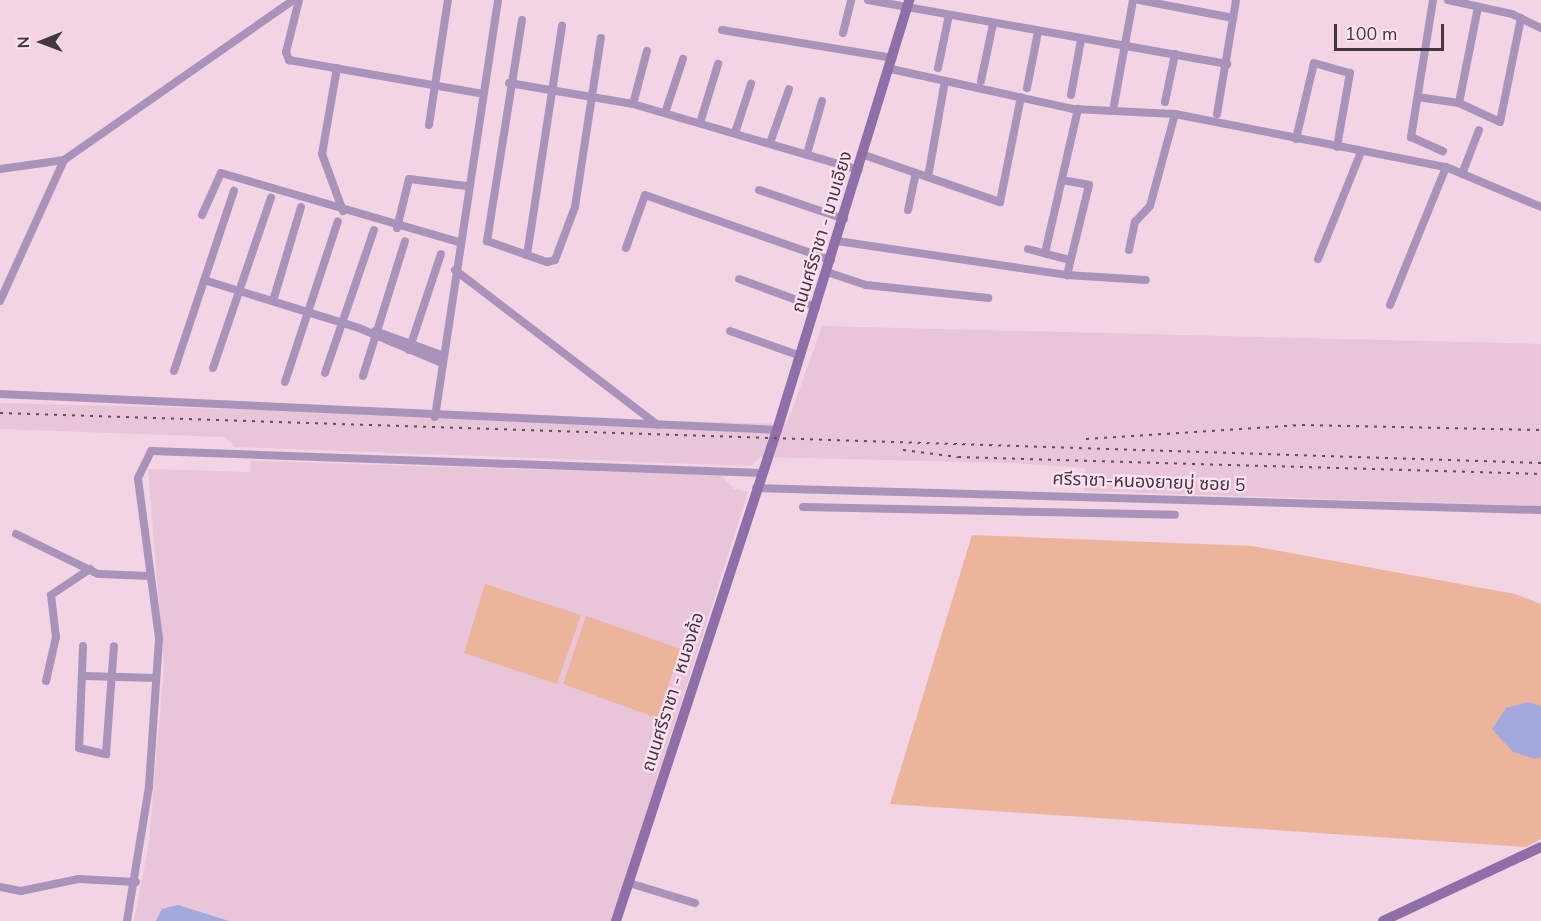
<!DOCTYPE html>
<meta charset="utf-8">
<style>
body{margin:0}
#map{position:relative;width:1541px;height:921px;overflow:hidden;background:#f2d4e5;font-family:"Nunito Sans","Noto Sans Thai",sans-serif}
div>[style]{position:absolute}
.built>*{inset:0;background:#e9c5da}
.green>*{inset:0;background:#ebb49b}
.water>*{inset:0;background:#a3a9dc}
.street>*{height:8px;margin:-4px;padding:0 4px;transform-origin:4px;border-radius:4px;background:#aa93ba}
.secondary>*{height:10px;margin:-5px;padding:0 5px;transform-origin:5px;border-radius:5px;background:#906ea7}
.rail>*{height:2px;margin-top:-1px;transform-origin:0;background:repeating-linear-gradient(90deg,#5d4e57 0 3px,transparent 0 9px)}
span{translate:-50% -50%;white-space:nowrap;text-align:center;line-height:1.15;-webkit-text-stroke:4.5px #ffe2f2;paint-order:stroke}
.street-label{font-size:18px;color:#43373e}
.north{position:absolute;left:12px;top:12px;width:60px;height:60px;-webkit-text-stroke:4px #ffe2f2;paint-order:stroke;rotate:269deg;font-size:16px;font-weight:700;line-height:24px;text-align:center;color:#43373e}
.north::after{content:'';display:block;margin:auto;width:21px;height:27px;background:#43373e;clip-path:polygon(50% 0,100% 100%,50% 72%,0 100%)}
.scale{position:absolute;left:1334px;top:24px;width:110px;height:27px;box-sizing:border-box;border:3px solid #43373e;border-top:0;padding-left:8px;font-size:18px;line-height:21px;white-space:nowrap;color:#43373e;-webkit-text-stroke:4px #ffe2f2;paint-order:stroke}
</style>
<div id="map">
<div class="built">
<div style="clip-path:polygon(822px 326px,1541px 344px,1541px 506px,1084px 491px,1085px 468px,1012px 463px,760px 457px,750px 466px,235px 447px,224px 437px,0 429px,0 403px,787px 424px)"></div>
<div style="clip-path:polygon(251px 461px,721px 475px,734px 489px,748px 492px,612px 921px,134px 921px,149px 842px,164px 666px,148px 469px,250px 472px)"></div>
</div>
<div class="green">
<div style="clip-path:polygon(972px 535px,1252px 546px,1515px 594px,1541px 604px,1541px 839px,1526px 847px,890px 804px)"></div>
<div style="clip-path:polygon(485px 584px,581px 615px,557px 684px,464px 653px)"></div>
<div style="clip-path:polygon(586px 616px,681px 649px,657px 718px,563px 684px)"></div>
</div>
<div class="water">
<div style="clip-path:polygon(1528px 702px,1541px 706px,1541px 757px,1535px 759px,1513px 752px,1492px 729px,1506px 708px)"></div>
<div style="clip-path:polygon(178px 905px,229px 921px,156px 921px,162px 909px)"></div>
</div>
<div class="street">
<div style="left:299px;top:0;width:54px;rotate:104deg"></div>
<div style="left:286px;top:52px;width:9px;rotate:69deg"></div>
<div style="left:289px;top:60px;width:197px;rotate:9.9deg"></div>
<div style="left:868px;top:0;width:365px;rotate:10.1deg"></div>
<div style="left:1139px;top:0;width:96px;rotate:10.8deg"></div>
<div style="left:1433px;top:0;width:139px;rotate:99.1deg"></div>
<div style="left:1411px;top:137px;width:35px;rotate:24deg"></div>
<div style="left:1448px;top:0;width:66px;rotate:12.3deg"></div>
<div style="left:1512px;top:14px;width:32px;rotate:26deg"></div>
<div style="left:522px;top:20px;width:224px;rotate:99deg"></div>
<div style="left:487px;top:241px;width:64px;rotate:19.3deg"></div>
<div style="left:547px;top:262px;width:8px;rotate:-14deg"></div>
<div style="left:555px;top:260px;width:57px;rotate:-69.3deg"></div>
<div style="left:575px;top:207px;width:171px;rotate:-81.3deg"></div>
<div style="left:722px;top:30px;width:173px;rotate:9.3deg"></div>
<div style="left:843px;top:33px;width:34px;rotate:-76deg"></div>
<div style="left:337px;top:68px;width:87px;rotate:99.9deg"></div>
<div style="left:322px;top:154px;width:61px;rotate:69.8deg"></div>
<div style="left:938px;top:68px;width:54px;rotate:-78.3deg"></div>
<div style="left:891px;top:69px;width:186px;rotate:12.4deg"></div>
<div style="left:1073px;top:109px;width:102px;rotate:2.8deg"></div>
<div style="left:1175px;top:114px;width:276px;rotate:11.1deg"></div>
<div style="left:1446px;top:167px;width:103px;rotate:22.8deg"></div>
<div style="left:981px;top:81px;width:58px;rotate:-78.1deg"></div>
<div style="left:509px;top:83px;width:126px;rotate:9.6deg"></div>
<div style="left:633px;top:104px;width:235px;rotate:16.3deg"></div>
<div style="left:1027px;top:88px;width:57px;rotate:-78.9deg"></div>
<div style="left:1071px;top:95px;width:56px;rotate:-79.7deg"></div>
<div style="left:1418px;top:97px;width:41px;rotate:8.3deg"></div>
<div style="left:1459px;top:103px;width:45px;rotate:24.9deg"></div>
<div style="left:1500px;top:122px;width:106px;rotate:-78.6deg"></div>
<div style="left:1165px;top:102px;width:49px;rotate:-78.2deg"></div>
<div style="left:1459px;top:103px;width:98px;rotate:-78.8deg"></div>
<div style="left:633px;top:104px;width:55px;rotate:-75.2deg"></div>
<div style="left:1114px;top:105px;width:107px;rotate:-79.7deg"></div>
<div style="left:665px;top:113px;width:57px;rotate:-71.6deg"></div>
<div style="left:1217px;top:114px;width:116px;rotate:-80.5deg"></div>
<div style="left:700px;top:123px;width:62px;rotate:-73deg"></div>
<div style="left:429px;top:125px;width:126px;rotate:-81.4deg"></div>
<div style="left:735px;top:133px;width:52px;rotate:-71.9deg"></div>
<div style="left:1296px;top:139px;width:78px;rotate:-76.7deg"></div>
<div style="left:1314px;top:63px;width:37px;rotate:16deg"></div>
<div style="left:1350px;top:73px;width:75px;rotate:100deg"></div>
<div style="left:770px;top:143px;width:57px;rotate:-70.6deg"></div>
<div style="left:807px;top:154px;width:55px;rotate:-74.2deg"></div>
<div style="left:864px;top:155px;width:144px;rotate:19.1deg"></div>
<div style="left:1000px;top:202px;width:107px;rotate:-78.7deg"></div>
<div style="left:0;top:169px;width:65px;rotate:-8deg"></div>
<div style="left:64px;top:160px;width:279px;rotate:-34.9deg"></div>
<div style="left:1462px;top:174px;width:47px;rotate:-68.9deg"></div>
<div style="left:928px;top:177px;width:97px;rotate:-80deg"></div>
<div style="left:1062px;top:180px;width:27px;rotate:10deg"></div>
<div style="left:1089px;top:185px;width:93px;rotate:103.7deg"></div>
<div style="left:759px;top:190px;width:90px;rotate:18.8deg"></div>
<div style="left:908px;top:210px;width:38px;rotate:-78deg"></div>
<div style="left:202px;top:215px;width:46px;rotate:-65.7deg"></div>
<div style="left:221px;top:173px;width:248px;rotate:16.2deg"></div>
<div style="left:397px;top:228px;width:50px;rotate:-76.2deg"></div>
<div style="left:409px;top:179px;width:58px;rotate:6.9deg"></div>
<div style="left:837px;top:241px;width:232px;rotate:8.4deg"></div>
<div style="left:1067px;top:275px;width:79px;rotate:3.6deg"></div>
<div style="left:626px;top:248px;width:56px;rotate:-70.3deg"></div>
<div style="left:645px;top:195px;width:197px;rotate:19.3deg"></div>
<div style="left:1028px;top:249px;width:43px;rotate:14.7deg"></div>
<div style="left:1129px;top:250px;width:29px;rotate:-78deg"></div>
<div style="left:1135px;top:222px;width:22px;rotate:-47deg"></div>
<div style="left:1150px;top:206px;width:95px;rotate:-74.8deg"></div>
<div style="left:1045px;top:253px;width:148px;rotate:-77.1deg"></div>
<div style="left:527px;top:255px;width:232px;rotate:-81.3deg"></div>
<div style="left:1318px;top:259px;width:115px;rotate:-68.1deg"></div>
<div style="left:455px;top:270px;width:255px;rotate:37.4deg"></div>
<div style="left:827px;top:272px;width:41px;rotate:18.4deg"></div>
<div style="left:866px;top:285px;width:123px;rotate:6.1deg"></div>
<div style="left:739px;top:279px;width:82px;rotate:20deg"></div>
<div style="left:204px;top:280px;width:162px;rotate:17.2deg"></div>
<div style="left:359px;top:328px;width:90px;rotate:22.9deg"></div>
<div style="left:0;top:301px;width:155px;rotate:-65.6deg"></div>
<div style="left:273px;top:301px;width:98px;rotate:-73.4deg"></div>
<div style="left:1390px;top:305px;width:149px;rotate:-67.9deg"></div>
<div style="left:375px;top:331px;width:73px;rotate:19.9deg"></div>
<div style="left:730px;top:331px;width:75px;rotate:19.4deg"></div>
<div style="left:409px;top:350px;width:101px;rotate:-71.6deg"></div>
<div style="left:213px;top:368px;width:180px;rotate:-71.2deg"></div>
<div style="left:174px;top:371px;width:190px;rotate:-71.6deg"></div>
<div style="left:325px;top:373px;width:151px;rotate:-71.1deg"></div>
<div style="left:363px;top:376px;width:141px;rotate:-72.7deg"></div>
<div style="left:285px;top:382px;width:169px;rotate:-71.8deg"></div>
<div style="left:0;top:394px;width:778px;rotate:2.65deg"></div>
<div style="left:435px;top:417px;width:422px;rotate:-81.4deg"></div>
<div style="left:756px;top:488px;width:785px;rotate:1.61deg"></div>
<div style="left:803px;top:507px;width:372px;rotate:1.2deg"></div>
<div style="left:16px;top:534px;width:91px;rotate:26deg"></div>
<div style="left:98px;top:574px;width:52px;rotate:2.2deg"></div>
<div style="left:83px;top:646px;width:102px;rotate:92.2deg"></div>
<div style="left:79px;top:748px;width:28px;rotate:13deg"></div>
<div style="left:106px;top:754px;width:108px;rotate:-85.8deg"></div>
<div style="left:83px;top:676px;width:73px;rotate:1.6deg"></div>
<div style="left:46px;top:681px;width:45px;rotate:-77.2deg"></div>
<div style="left:56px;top:637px;width:42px;rotate:-96.8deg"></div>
<div style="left:51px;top:595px;width:47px;rotate:-33.7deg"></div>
<div style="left:629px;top:883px;width:69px;rotate:16.9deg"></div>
<div style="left:0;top:887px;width:21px;rotate:11deg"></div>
<div style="left:21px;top:891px;width:58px;rotate:-11.9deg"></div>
<div style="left:78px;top:879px;width:58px;rotate:3deg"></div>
<div style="left:127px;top:921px;width:137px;rotate:-80.7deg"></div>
<div style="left:149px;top:786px;width:148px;rotate:-86.1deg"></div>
<div style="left:159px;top:638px;width:161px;rotate:-97.5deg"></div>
<div style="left:138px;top:478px;width:30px;rotate:-64deg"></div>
<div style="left:151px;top:451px;width:611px;rotate:2.06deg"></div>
</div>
<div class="secondary">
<div style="left:616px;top:921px;width:517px;rotate:-71.85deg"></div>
<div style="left:777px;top:430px;width:450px;rotate:-72.9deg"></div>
<div style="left:1383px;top:921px;width:174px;rotate:-25.1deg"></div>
</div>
<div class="rail">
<div style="left:0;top:413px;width:1542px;rotate:1.86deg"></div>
<div style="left:1086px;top:439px;width:216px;rotate:-3.7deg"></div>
<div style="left:1302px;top:425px;width:239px;rotate:1.2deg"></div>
<div style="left:903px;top:450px;width:55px;rotate:7.3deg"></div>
<div style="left:958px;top:457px;width:583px;rotate:1.67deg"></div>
</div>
<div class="street-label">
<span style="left:822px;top:232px;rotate:-73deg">ถนนศรีราชา - มาบเอียง</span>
<span style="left:1149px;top:482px;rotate:2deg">ศรีราชา-หนองยายบู่ ซอย 5</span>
<span style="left:673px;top:692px;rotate:-72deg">ถนนศรีราชา - หนองค้อ</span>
</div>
<div class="north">N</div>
<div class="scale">100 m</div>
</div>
